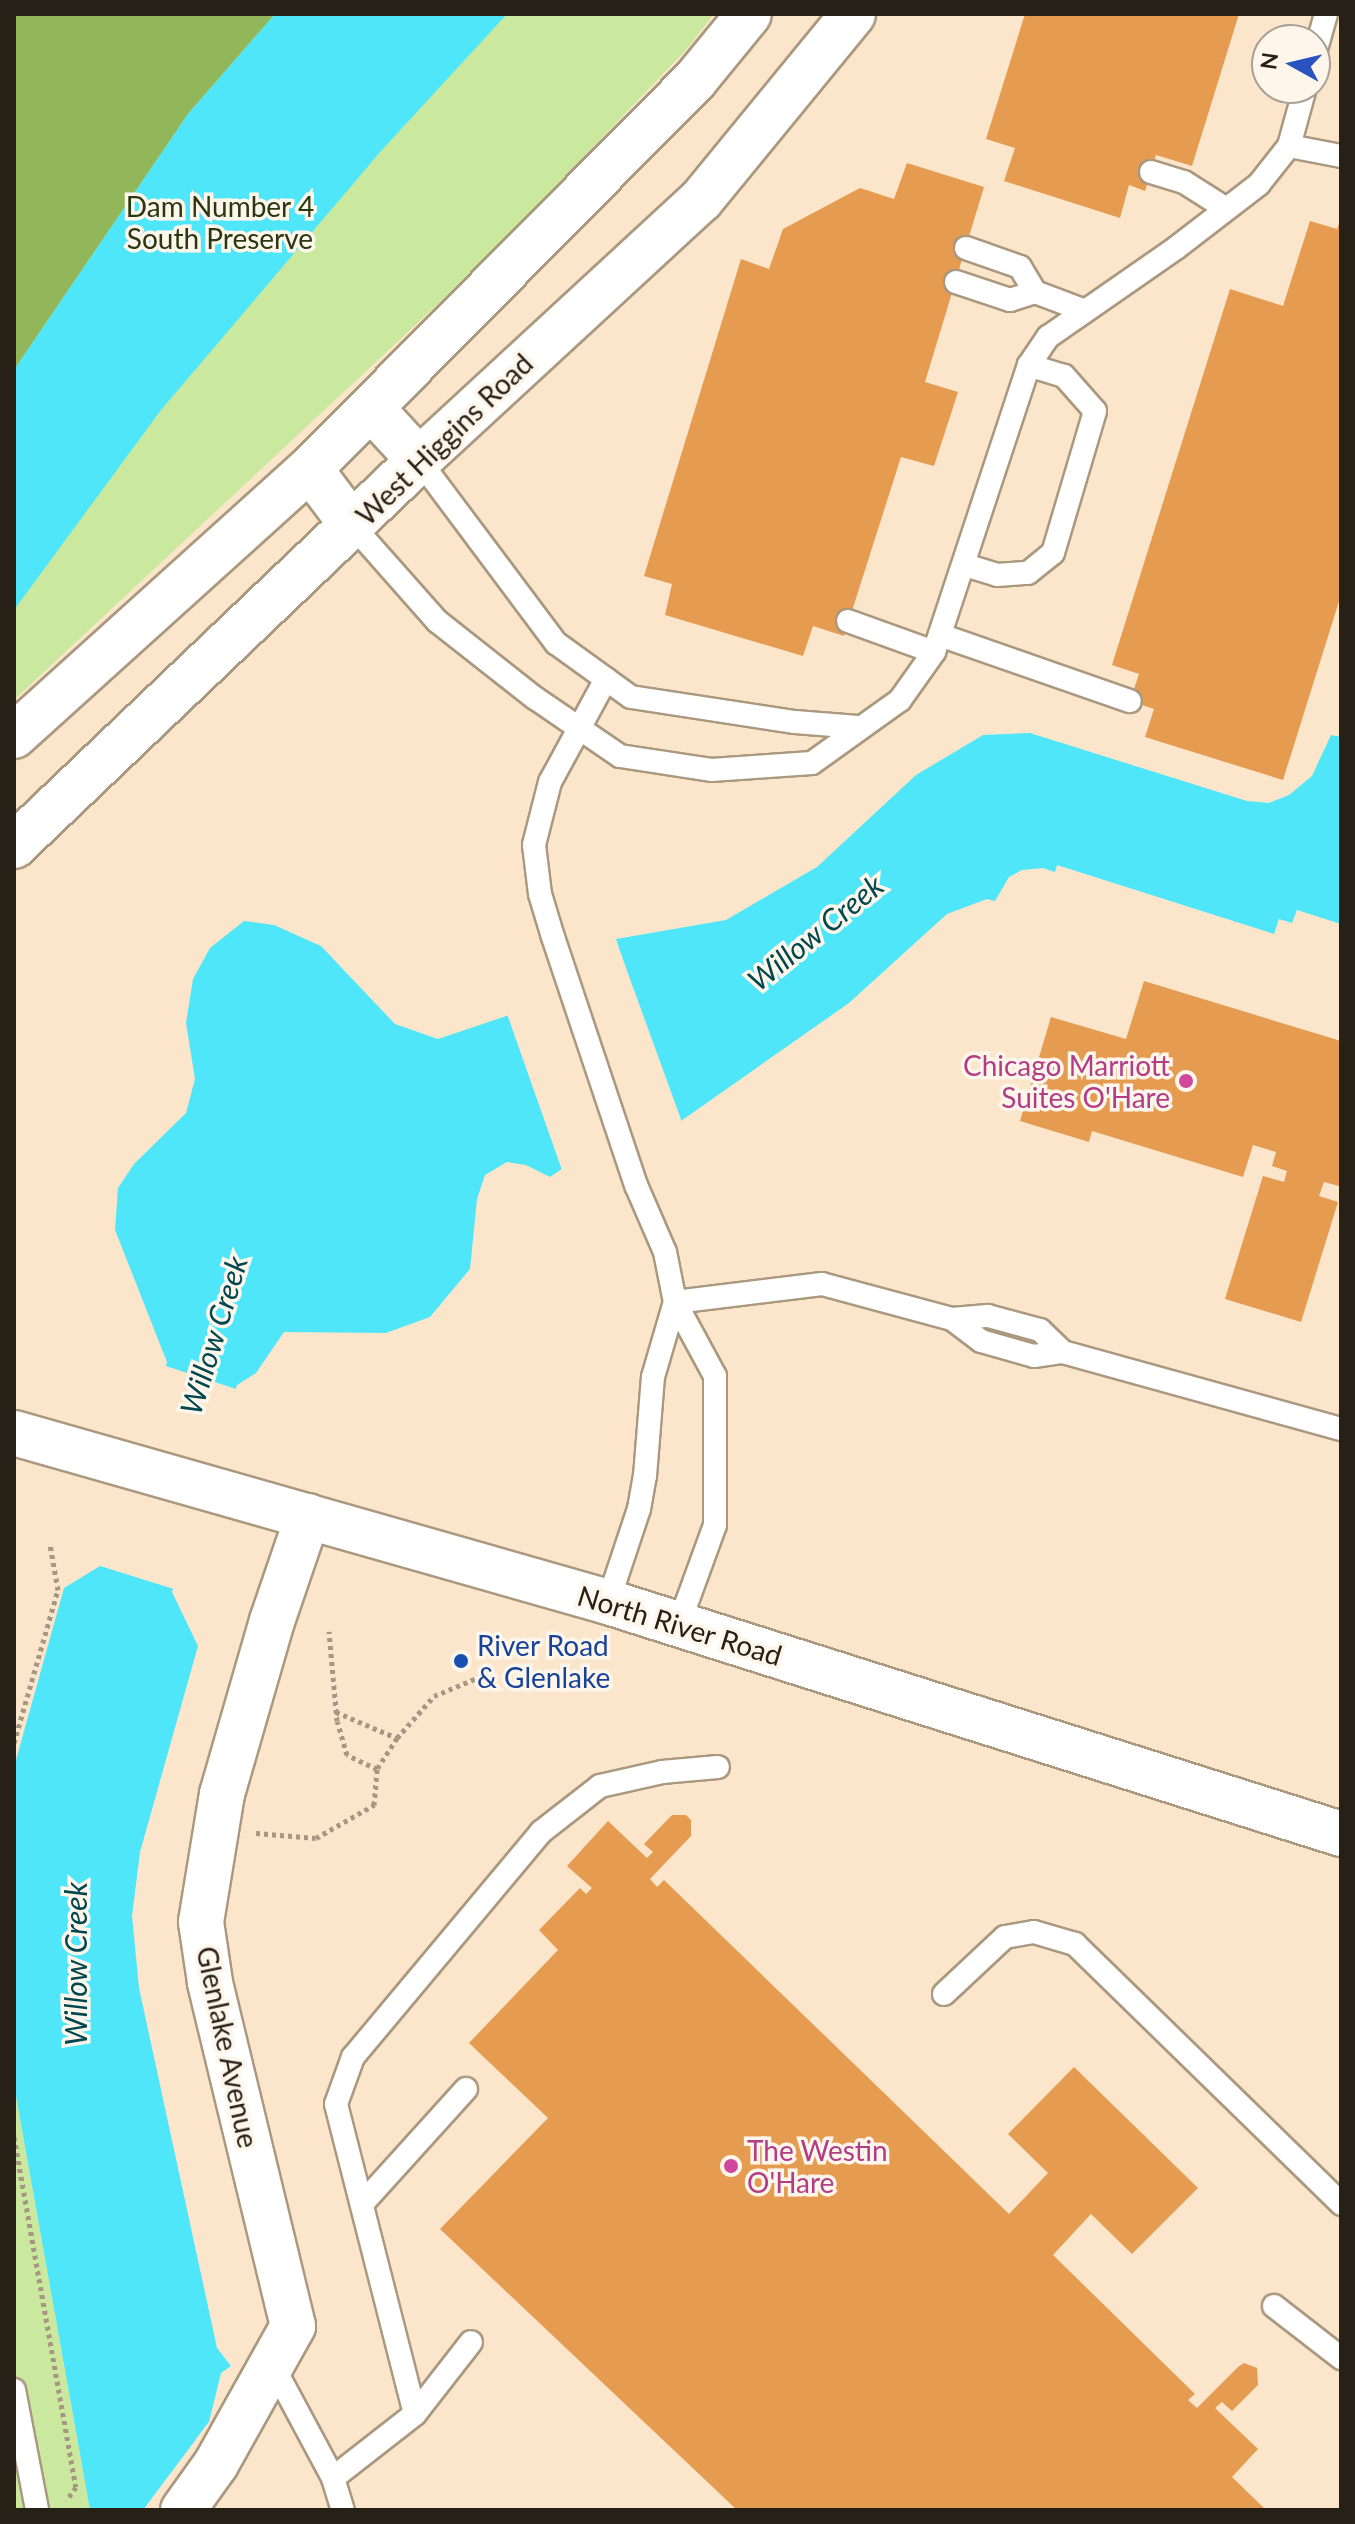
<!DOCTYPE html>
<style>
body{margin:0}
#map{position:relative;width:1355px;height:2524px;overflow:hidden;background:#fbe6cc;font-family:Lato,sans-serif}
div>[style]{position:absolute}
.green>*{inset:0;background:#cae99e}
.forest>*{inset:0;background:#92b65a}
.water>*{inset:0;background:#50e6fa}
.pier>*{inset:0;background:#fbe6cc}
.building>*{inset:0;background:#e59b50}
.path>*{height:5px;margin-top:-2.5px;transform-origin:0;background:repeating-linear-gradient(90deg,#a69683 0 4px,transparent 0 8px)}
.roads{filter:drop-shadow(2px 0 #aa987f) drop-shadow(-2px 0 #aa987f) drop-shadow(0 2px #aa987f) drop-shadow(0 -2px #aa987f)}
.lane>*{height:22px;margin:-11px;padding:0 11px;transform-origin:11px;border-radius:11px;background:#fff}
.street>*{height:44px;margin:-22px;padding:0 22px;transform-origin:22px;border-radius:22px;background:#fff}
.secondary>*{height:44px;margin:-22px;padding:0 22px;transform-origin:22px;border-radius:22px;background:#fff}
.primary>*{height:44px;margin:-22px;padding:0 22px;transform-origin:22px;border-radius:22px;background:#fff}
.dots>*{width:22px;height:22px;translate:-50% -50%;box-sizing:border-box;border:4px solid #fef6eb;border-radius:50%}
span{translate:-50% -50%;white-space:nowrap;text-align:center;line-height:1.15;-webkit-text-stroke:7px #fef6eb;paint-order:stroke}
.park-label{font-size:28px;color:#293811}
.street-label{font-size:28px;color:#272016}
.hotel-label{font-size:28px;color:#b23c85}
.right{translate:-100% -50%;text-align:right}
.left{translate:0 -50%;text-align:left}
.transit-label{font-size:28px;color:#164399}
.water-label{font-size:30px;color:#00474f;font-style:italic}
.frame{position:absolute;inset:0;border:16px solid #272016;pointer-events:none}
.north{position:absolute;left:1251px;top:24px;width:80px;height:80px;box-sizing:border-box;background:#fef6eb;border:2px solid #a8a096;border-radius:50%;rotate:278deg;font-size:22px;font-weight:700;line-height:32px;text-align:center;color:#272016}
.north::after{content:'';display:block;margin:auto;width:28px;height:36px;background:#2a53c2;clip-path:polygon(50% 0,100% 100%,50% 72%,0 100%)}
</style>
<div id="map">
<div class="green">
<div style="clip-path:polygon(14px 14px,714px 14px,686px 50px,483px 262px,14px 700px)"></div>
<div style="clip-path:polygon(14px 2085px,90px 2510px,14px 2510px)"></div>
</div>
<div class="forest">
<div style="clip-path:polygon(14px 14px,275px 14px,188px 114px,14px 370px)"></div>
</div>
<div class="water">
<div style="clip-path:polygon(275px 14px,507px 14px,381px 151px,161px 410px,14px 610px,14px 370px,188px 114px)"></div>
<div style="clip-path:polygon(1030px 733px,1247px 801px,1269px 803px,1289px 795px,1312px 776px,1331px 735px,1341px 737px,1341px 924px,1297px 910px,1292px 923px,1279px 919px,1274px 934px,1057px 865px,1055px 872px,1043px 868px,1022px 870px,1009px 877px,995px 901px,987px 899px,947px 914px,849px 1003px,681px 1121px,671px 1094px,550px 1177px,526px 1165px,507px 1162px,485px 1175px,477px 1199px,470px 1269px,430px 1317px,386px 1333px,284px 1332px,256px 1373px,237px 1385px,172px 1592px,198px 1646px,140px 1852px,132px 1916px,139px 1988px,217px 2348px,231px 2366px,221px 2373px,209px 2422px,196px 2439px,210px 2510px,90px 2510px,14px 2085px,14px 1767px,64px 1588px,100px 1566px,167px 1362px,115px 1230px,118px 1188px,134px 1164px,186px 1113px,195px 1079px,186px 1023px,193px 979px,210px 948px,244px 921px,274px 925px,321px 946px,395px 1024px,438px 1039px,628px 975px,616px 939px,726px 920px,817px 867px,916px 775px,983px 735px)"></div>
</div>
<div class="pier">
<div style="clip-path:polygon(614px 935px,683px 1125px,678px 1123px,669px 1099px,563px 1173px,506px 1011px,623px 972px,612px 940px)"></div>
<div style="clip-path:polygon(163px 1365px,239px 1390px,177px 1590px,97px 1565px)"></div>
<div style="clip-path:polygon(209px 2422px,210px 2428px,201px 2440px,214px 2510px,143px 2510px)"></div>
</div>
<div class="building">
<div style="clip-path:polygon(1025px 14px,1239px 14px,1192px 166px,1156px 155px,1145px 191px,1129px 185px,1120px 218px,1004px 181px,1015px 148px,986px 139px)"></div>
<div style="clip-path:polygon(907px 163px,984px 187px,925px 382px,958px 392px,934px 466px,901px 457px,844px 636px,813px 626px,803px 656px,665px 615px,672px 584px,644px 576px,741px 259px,769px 269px,783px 229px,860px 188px,894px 199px)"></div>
<div style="clip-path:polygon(1341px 218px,1341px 595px,1283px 780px,1145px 737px,1154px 709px,1130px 701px,1139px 674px,1112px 665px,1230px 289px,1283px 306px,1310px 221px,1337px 229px)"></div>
<div style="clip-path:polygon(1144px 981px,1341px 1041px,1341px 1177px,1339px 1186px,1324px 1182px,1319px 1196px,1338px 1202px,1301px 1322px,1225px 1299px,1263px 1176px,1284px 1182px,1287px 1171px,1272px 1166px,1276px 1152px,1253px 1145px,1243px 1177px,1092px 1131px,1089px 1142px,1020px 1121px,1051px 1017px,1126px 1039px)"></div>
<div style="clip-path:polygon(672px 1815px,686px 1815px,691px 1820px,691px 1836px,650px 1879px,657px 1887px,664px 1880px,1009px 2214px,1048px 2173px,1008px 2134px,1074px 2067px,1198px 2188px,1132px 2254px,1091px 2214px,1053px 2255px,1195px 2394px,1188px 2400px,1197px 2408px,1238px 2367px,1244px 2363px,1257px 2368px,1258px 2385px,1232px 2411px,1222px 2402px,1215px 2408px,1258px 2449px,1232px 2477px,1266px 2510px,737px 2510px,440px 2229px,548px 2118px,469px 2043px,558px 1950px,539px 1930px,580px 1888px,586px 1894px,592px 1888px,567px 1866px,608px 1821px,647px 1858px,653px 1852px,644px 1844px)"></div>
</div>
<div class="path">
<div style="left:336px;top:1712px;width:66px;rotate:23.1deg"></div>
<div style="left:397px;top:1738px;width:37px;rotate:123deg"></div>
<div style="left:397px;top:1738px;width:56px;rotate:-48.6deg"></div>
<div style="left:434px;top:1696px;width:54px;rotate:-22.8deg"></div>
<div style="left:14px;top:1743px;width:159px;rotate:-74deg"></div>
<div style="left:58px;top:1590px;width:47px;rotate:-99.9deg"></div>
<div style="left:256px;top:1833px;width:60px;rotate:4.8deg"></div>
<div style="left:316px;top:1838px;width:67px;rotate:-29.6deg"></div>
<div style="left:374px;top:1805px;width:36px;rotate:-85deg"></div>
<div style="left:377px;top:1769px;width:33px;rotate:-155deg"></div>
<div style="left:347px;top:1755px;width:35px;rotate:-106deg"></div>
<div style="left:337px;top:1721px;width:90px;rotate:-95.1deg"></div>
<div style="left:14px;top:2137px;width:355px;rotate:80deg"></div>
<div style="left:76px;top:2487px;width:16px;rotate:125deg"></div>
</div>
<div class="roads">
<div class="lane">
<div style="left:1315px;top:53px;width:41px;rotate:-74.2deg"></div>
<div style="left:1289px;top:146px;width:53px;rotate:10.9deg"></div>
<div style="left:1151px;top:172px;width:34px;rotate:17deg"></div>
<div style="left:1184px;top:182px;width:49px;rotate:32.4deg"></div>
<div style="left:966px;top:248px;width:57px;rotate:19.4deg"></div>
<div style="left:1020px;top:267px;width:29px;rotate:59deg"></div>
<div style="left:956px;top:282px;width:57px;rotate:18.4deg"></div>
<div style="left:1010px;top:300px;width:26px;rotate:-18deg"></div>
<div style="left:1035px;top:292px;width:51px;rotate:20.6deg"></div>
<div style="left:419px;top:460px;width:229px;rotate:53.2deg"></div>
<div style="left:556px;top:643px;width:92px;rotate:35.8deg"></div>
<div style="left:631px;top:697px;width:166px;rotate:8.7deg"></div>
<div style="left:795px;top:722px;width:63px;rotate:4.5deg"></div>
<div style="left:353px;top:526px;width:127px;rotate:48.5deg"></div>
<div style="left:437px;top:621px;width:125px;rotate:38.2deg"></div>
<div style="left:535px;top:698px;width:103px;rotate:34.3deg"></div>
<div style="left:620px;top:756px;width:92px;rotate:8.7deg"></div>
<div style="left:711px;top:770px;width:101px;rotate:-4deg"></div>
<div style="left:812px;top:763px;width:108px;rotate:-35.6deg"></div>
<div style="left:900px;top:700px;width:59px;rotate:-54.7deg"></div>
<div style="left:934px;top:652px;width:302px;rotate:-71.7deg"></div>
<div style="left:1029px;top:365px;width:34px;rotate:-56deg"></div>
<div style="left:1048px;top:337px;width:156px;rotate:-34.8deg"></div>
<div style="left:1176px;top:248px;width:105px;rotate:-37.6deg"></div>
<div style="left:1259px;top:184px;width:48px;rotate:-51.7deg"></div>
<div style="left:1289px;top:146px;width:60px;rotate:-74.6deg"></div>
<div style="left:965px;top:565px;width:34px;rotate:17deg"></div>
<div style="left:997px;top:575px;width:31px;rotate:-4deg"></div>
<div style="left:1028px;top:573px;width:32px;rotate:-39deg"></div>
<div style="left:1053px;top:553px;width:148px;rotate:-73.5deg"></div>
<div style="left:1095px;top:411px;width:47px;rotate:-131.5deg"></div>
<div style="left:1064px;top:376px;width:37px;rotate:-163deg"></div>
<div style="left:848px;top:621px;width:91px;rotate:19.8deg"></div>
<div style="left:940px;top:635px;width:201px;rotate:19.2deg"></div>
<div style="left:606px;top:679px;width:117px;rotate:118.5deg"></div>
<div style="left:550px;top:782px;width:65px;rotate:104.3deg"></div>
<div style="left:534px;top:845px;width:49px;rotate:83deg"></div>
<div style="left:540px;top:894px;width:45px;rotate:73.2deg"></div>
<div style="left:553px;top:937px;width:262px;rotate:71.5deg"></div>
<div style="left:636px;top:1185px;width:73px;rotate:66.6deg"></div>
<div style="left:665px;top:1252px;width:51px;rotate:78.7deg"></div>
<div style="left:675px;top:1302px;width:84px;rotate:61.6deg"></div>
<div style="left:715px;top:1376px;width:149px;rotate:90deg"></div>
<div style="left:715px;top:1525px;width:105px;rotate:110deg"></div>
<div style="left:675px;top:1302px;width:148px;rotate:-7deg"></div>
<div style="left:822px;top:1284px;width:135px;rotate:15.1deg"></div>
<div style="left:952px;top:1319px;width:36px;rotate:37deg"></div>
<div style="left:981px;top:1341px;width:55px;rotate:15.8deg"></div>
<div style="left:1034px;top:1356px;width:29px;rotate:-8deg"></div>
<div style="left:1063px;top:1352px;width:288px;rotate:15.5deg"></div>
<div style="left:952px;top:1319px;width:36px;rotate:-5deg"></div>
<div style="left:988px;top:1316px;width:54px;rotate:15.1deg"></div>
<div style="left:1040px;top:1330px;width:32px;rotate:44deg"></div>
<div style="left:608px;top:1602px;width:98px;rotate:-71.6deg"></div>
<div style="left:639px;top:1509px;width:34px;rotate:-80deg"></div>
<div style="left:645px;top:1476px;width:99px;rotate:-85.4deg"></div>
<div style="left:653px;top:1377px;width:78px;rotate:-73.7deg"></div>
<div style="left:944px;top:1994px;width:83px;rotate:-43.1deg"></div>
<div style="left:1005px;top:1937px;width:29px;rotate:-10deg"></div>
<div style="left:1034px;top:1932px;width:43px;rotate:16.3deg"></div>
<div style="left:1075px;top:1944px;width:372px;rotate:44.3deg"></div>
<div style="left:362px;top:2204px;width:155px;rotate:-47.9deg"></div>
<div style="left:1274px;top:2306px;width:85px;rotate:37.8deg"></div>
<div style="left:273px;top:2366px;width:127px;rotate:61.8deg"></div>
<div style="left:333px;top:2478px;width:34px;rotate:73deg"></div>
<div style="left:14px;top:2390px;width:122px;rotate:79.1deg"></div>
<div style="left:415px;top:2414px;width:91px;rotate:-52.1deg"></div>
<div style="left:333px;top:2478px;width:104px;rotate:-38deg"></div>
<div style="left:415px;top:2414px;width:320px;rotate:-104.3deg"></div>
<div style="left:336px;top:2104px;width:50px;rotate:-70.1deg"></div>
<div style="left:353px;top:2057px;width:293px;rotate:-50.1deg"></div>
<div style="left:541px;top:1832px;width:75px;rotate:-37.9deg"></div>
<div style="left:600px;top:1786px;width:64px;rotate:-12.7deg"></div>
<div style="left:662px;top:1772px;width:56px;rotate:-5.1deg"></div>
</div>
<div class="street">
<div style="left:371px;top:408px;width:71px;rotate:47.3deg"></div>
<div style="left:310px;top:469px;width:71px;rotate:53deg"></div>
<div style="left:183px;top:2510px;width:57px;rotate:-54.3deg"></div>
<div style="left:216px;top:2464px;width:158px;rotate:-60.8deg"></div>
<div style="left:293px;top:2326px;width:354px;rotate:-103.6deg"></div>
<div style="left:210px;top:1982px;width:61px;rotate:-98.5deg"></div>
<div style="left:201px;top:1922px;width:130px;rotate:-80.7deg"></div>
<div style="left:222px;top:1794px;width:180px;rotate:-73.9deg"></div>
<div style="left:272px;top:1621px;width:111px;rotate:-71.1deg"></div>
</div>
<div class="secondary">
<div style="left:14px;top:1433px;width:618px;rotate:15.88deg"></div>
<div style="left:608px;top:1602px;width:769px;rotate:17.56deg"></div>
</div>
<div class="primary">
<div style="left:14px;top:736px;width:399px;rotate:-42.1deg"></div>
<div style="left:310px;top:469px;width:547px;rotate:-45.3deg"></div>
<div style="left:695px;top:80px;width:85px;rotate:-50.7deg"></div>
<div style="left:14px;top:846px;width:559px;rotate:-43.62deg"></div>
<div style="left:419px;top:460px;width:384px;rotate:-42.7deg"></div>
<div style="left:701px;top:200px;width:240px;rotate:-50.7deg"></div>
</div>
</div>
<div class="dots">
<div style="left:1186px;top:1081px;background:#d1479c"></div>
<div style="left:461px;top:1661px;background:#1a4fb4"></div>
<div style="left:731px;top:2166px;background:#d1479c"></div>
</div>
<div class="park-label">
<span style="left:220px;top:222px">Dam Number 4<br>South Preserve</span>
</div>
<div class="street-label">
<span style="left:444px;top:439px;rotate:-44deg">West Higgins Road</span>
<span style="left:680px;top:1625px;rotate:17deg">North River Road</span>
<span style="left:228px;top:2047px;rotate:78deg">Glenlake Avenue</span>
</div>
<div class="hotel-label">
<span class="right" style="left:1170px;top:1081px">Chicago Marriott<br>Suites O'Hare</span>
<span class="left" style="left:747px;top:2166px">The Westin<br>O'Hare</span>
</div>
<div class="transit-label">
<span class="left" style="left:477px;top:1661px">River Road<br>&amp; Glenlake</span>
</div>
<div class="water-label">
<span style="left:815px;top:932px;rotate:-39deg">Willow Creek</span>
<span style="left:213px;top:1335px;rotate:-73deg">Willow Creek</span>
<span style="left:75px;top:1964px;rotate:-90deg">Willow Creek</span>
</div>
<div class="frame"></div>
<div class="north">N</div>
</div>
